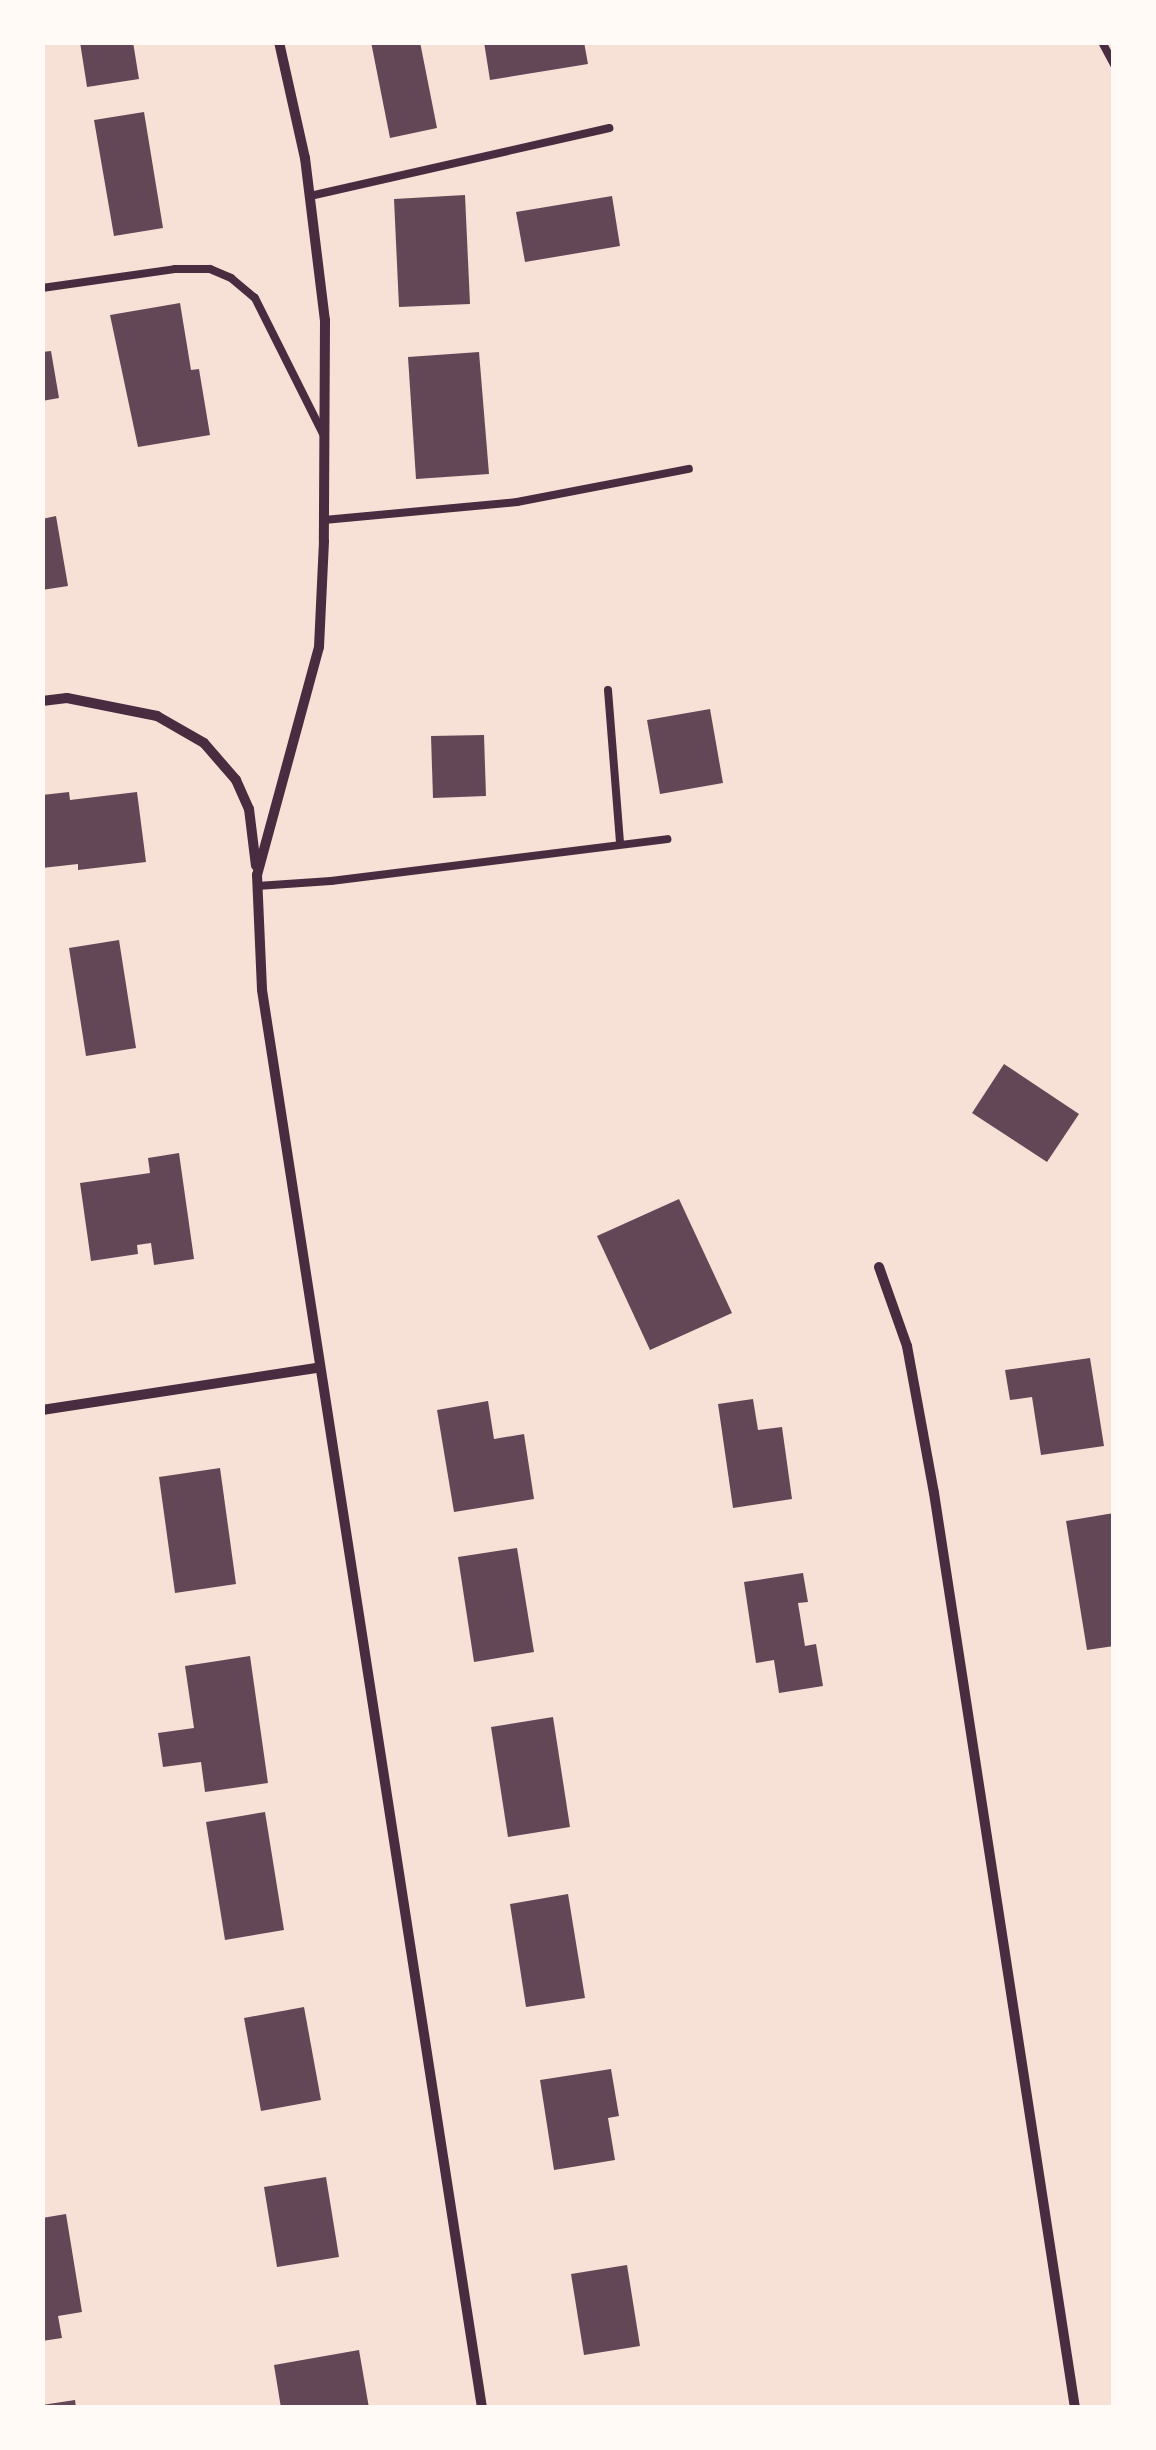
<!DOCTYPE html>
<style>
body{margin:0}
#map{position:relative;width:1156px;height:2450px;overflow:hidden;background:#f7e1d7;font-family:"Space Grotesk",sans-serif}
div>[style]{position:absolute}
.building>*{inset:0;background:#644757}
.service>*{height:8px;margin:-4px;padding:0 4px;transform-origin:4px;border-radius:4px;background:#4a2c40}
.minor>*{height:10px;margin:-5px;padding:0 5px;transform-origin:5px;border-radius:5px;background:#4a2c40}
span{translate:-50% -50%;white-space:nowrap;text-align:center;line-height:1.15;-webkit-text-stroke:8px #fffaf5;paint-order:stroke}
.frame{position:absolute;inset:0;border:45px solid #fffaf5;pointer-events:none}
</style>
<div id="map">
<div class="building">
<div style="clip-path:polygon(80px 42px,133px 42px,139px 79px,87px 87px)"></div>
<div style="clip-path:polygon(371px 42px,420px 42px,437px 128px,390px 138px)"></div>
<div style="clip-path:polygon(484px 42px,584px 42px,588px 64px,490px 80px)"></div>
<div style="clip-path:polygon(144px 112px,163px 228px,114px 236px,94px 120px)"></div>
<div style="clip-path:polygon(465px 195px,470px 304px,399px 307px,394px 199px)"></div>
<div style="clip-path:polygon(612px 196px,620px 246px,525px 262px,516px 212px)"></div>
<div style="clip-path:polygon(180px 303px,191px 370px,199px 369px,210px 435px,138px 447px,110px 315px)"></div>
<div style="clip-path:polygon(51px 351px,59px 398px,42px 401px,42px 352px)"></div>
<div style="clip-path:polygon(479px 352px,489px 474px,416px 479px,408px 357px)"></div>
<div style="clip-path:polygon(56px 516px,68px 586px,42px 590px,42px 519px)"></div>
<div style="clip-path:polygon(710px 709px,723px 783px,660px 794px,647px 720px)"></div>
<div style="clip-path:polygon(484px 735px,486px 796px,433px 798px,431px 736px)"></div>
<div style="clip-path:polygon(69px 792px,70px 800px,137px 792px,146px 862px,78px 870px,78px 864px,42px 868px,42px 795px)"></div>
<div style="clip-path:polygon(119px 940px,136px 1048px,86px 1056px,69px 948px)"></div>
<div style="clip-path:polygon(1004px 1064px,1079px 1114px,1047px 1162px,972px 1113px)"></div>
<div style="clip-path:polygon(179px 1153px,194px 1259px,154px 1265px,151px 1243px,137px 1245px,138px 1254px,91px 1261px,80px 1183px,150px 1173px,148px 1158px)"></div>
<div style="clip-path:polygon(679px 1199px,732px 1313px,650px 1350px,597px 1236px)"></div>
<div style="clip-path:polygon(1090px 1358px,1104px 1446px,1041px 1455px,1032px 1397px,1010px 1400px,1005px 1370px)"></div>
<div style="clip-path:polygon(753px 1399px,758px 1430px,782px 1427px,792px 1499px,733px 1508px,718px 1404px)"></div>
<div style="clip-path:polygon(488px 1401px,494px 1439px,524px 1434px,534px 1499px,454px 1512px,437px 1410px)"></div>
<div style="clip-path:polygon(220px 1468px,236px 1584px,175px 1593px,159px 1477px)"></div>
<div style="clip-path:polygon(1114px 1513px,1114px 1646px,1087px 1650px,1066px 1521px)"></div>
<div style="clip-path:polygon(517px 1548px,534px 1652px,474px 1662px,458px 1557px)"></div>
<div style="clip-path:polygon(803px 1573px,808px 1602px,798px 1603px,805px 1646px,816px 1644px,823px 1686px,779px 1693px,774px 1660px,756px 1663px,744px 1582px)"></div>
<div style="clip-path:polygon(250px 1656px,268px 1783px,205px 1792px,201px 1762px,163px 1767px,158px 1733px,194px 1728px,185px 1666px)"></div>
<div style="clip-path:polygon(553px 1717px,570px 1827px,508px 1837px,491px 1727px)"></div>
<div style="clip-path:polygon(265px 1812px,284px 1930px,225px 1940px,206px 1822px)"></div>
<div style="clip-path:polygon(568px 1894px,585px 1998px,526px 2007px,510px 1904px)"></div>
<div style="clip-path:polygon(304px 2007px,321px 2100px,261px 2111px,244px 2018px)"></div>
<div style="clip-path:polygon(611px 2069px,619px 2116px,608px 2118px,615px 2160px,554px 2170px,540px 2080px)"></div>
<div style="clip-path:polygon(326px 2177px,339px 2257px,277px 2267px,264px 2187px)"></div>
<div style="clip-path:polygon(66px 2214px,82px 2312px,58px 2316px,62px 2338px,42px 2341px,42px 2218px)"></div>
<div style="clip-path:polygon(627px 2265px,640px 2346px,584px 2355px,571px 2274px)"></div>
<div style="clip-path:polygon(359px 2350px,369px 2408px,281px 2408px,274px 2365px)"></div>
<div style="clip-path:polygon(75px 2400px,76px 2408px,42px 2408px,42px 2405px)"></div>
</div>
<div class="service">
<div style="left:1102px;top:42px;width:26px;rotate:62deg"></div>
<div style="left:310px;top:196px;width:307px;rotate:-12.8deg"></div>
<div style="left:42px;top:288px;width:134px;rotate:-8.1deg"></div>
<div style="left:175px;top:269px;width:35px"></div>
<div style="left:210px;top:269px;width:23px;rotate:23deg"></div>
<div style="left:231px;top:278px;width:31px;rotate:40deg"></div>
<div style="left:255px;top:298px;width:152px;rotate:63.4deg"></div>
<div style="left:324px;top:520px;width:194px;rotate:-5.3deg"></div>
<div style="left:517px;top:502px;width:175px;rotate:-10.9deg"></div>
<div style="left:608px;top:690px;width:154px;rotate:85.5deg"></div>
<div style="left:257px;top:886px;width:74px;rotate:-3.9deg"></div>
<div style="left:331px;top:881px;width:339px;rotate:-7.1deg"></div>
</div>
<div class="minor">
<div style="left:279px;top:42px;width:119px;rotate:77.4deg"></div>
<div style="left:305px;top:158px;width:163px;rotate:83deg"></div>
<div style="left:325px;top:320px;width:221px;rotate:90.3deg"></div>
<div style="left:324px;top:541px;width:106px;rotate:92.7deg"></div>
<div style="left:319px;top:647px;width:236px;rotate:105.2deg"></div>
<div style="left:257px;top:875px;width:115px;rotate:87.5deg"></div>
<div style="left:262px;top:990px;width:1435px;rotate:81.18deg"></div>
<div style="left:42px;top:701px;width:25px;rotate:-7deg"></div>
<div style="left:67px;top:698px;width:92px;rotate:11.3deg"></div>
<div style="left:157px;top:716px;width:54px;rotate:29.9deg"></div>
<div style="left:204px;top:743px;width:49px;rotate:49.1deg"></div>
<div style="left:236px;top:780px;width:32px;rotate:66deg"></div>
<div style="left:249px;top:809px;width:57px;rotate:83deg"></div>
<div style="left:879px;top:1267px;width:84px;rotate:70.5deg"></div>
<div style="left:907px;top:1346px;width:149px;rotate:79.6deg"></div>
<div style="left:934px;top:1493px;width:926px;rotate:81.24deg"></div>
<div style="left:42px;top:1410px;width:279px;rotate:-8.7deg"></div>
</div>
<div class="frame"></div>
</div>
